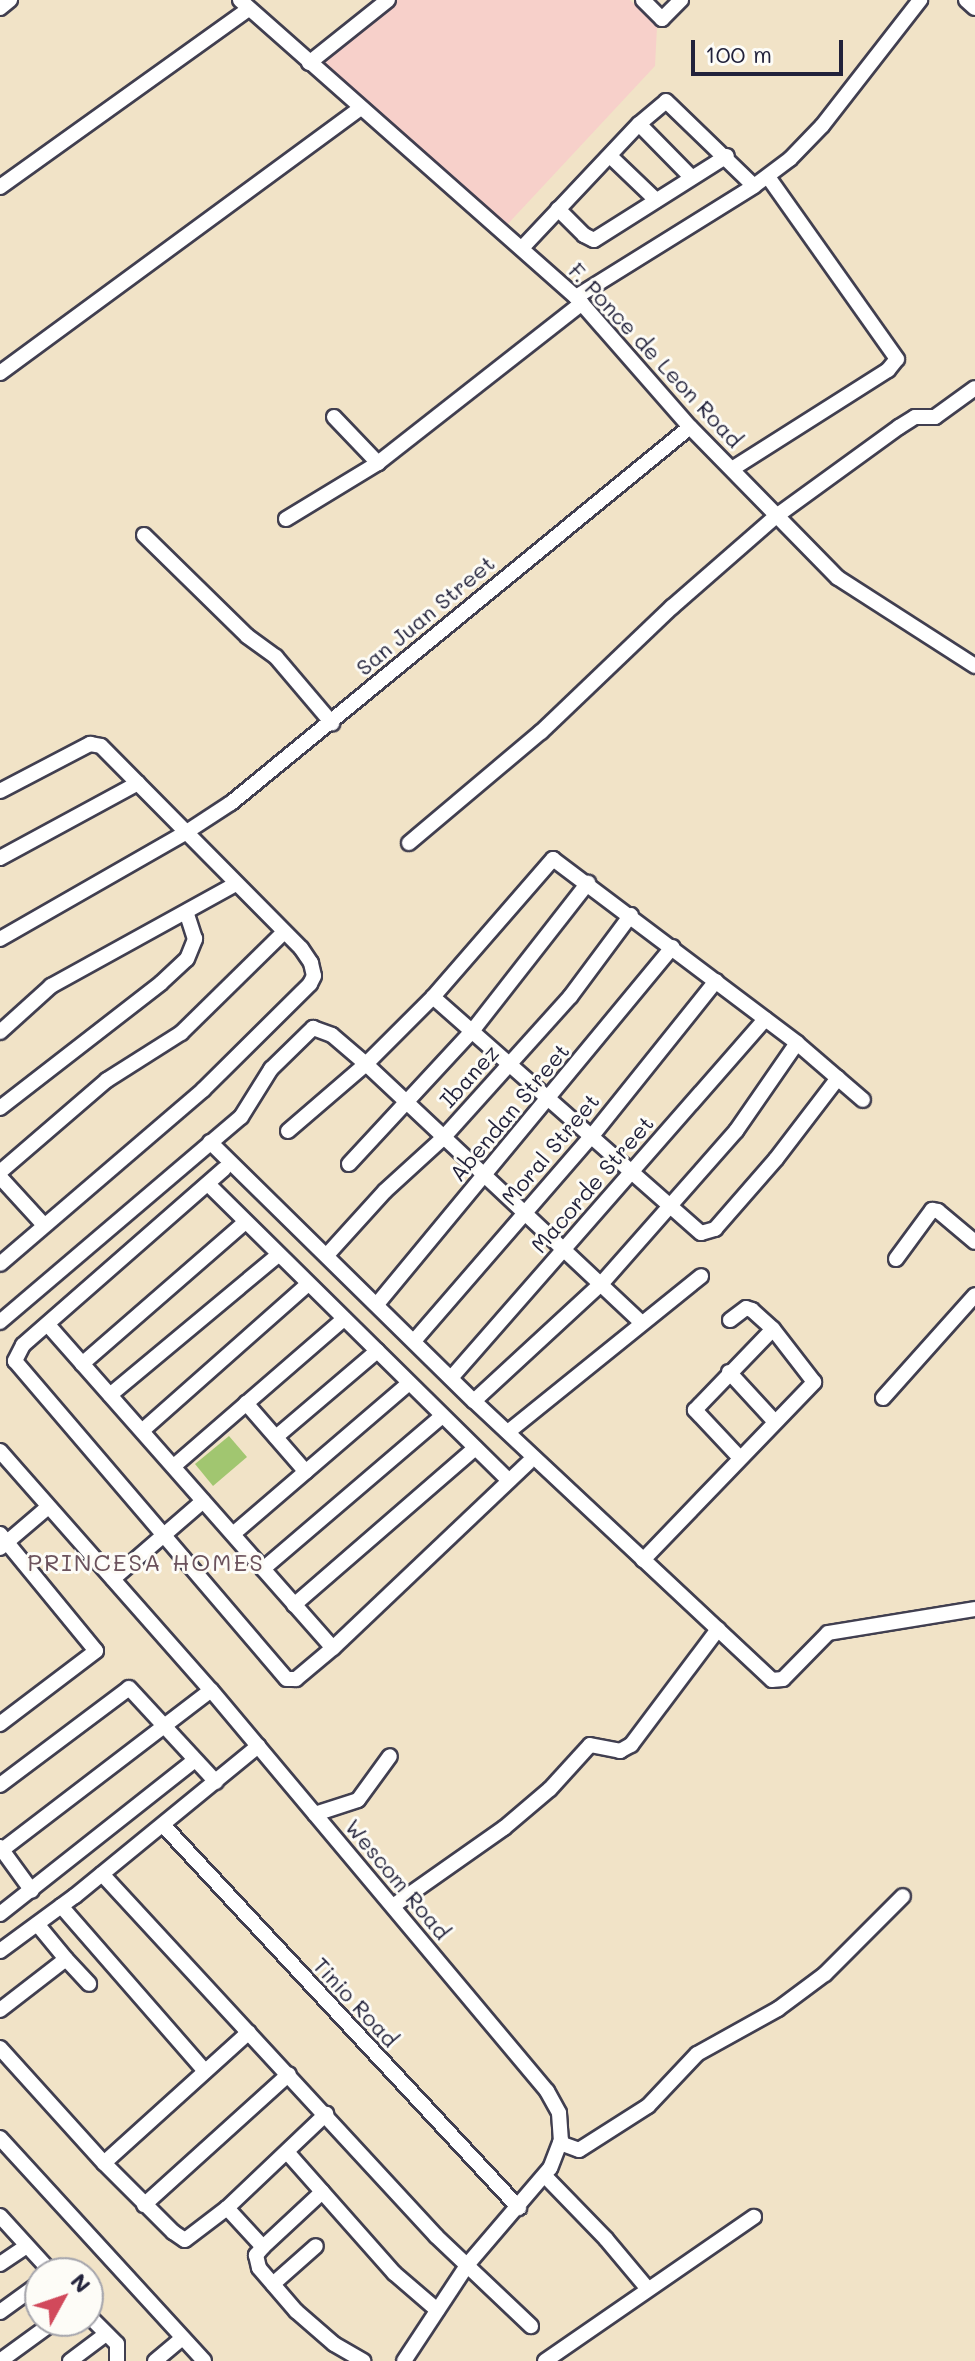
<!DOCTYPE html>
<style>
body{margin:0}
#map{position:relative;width:975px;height:2361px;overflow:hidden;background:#f1e3c7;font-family:Mali,sans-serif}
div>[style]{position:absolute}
.built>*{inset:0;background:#f7d0ca}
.green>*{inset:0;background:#a1c670}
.roads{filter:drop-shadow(2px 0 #413f50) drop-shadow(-2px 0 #413f50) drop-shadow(0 2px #413f50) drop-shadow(0 -2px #413f50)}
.minor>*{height:14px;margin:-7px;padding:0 7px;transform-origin:7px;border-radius:7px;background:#fff}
span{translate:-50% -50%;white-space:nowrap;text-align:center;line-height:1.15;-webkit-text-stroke:6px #fdfcf7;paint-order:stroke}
.street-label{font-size:22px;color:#22223b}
.neighbourhood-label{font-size:24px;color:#6b525c;letter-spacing:2px}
.north{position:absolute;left:24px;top:2257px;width:80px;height:80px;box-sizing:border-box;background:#fdfcf7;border:2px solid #a5a5ac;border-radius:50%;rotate:50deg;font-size:22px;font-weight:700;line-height:32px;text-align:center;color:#22223b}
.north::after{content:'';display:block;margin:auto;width:28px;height:36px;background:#d1495b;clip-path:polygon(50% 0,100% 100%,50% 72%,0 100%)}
.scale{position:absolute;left:691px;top:40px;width:152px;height:36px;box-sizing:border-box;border:4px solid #22223b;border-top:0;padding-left:10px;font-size:24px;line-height:28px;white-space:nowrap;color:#22223b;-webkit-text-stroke:6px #fdfcf7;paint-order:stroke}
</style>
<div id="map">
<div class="built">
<div style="clip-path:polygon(388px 0,630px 0,657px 27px,655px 66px,506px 226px,317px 56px)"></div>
</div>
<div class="green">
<div style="clip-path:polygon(229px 1436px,247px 1457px,213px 1486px,195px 1464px)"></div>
</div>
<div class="roads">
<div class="minor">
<div style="left:240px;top:0;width:448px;rotate:41.5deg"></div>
<div style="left:576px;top:297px;width:173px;rotate:48.8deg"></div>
<div style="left:690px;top:427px;width:211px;rotate:45.6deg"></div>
<div style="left:838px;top:578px;width:163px;rotate:32.7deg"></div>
<div style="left:643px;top:0;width:27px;rotate:45deg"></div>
<div style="left:662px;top:19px;width:27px;rotate:-45deg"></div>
<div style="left:966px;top:0;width:12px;rotate:42deg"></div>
<div style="left:0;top:8px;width:13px;rotate:-39deg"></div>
<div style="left:309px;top:63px;width:101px;rotate:-38.6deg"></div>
<div style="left:639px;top:124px;width:74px;rotate:45.5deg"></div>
<div style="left:610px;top:156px;width:64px;rotate:43.7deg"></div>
<div style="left:0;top:187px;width:306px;rotate:-35.6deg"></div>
<div style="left:558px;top:209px;width:37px;rotate:45deg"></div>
<div style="left:584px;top:235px;width:11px;rotate:27deg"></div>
<div style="left:594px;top:240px;width:157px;rotate:-32.3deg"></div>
<div style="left:522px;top:248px;width:170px;rotate:-46.7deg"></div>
<div style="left:639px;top:124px;width:35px;rotate:-40deg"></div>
<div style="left:666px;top:101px;width:122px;rotate:44deg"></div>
<div style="left:576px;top:297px;width:210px;rotate:-31.9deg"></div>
<div style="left:754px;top:186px;width:45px;rotate:-36.9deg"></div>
<div style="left:790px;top:159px;width:46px;rotate:-45.9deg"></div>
<div style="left:822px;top:126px;width:160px;rotate:-52.1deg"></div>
<div style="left:0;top:373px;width:446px;rotate:-36.3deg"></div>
<div style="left:334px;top:417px;width:64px;rotate:46.3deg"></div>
<div style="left:732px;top:469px;width:185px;rotate:-32.4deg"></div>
<div style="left:888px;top:370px;width:14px;rotate:-51deg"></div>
<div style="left:897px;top:359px;width:223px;rotate:-125.3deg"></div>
<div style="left:286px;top:519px;width:108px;rotate:-31.3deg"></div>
<div style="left:378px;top:463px;width:259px;rotate:-38.1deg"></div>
<div style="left:144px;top:535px;width:144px;rotate:44.4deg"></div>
<div style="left:247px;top:636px;width:36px;rotate:36deg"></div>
<div style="left:276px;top:657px;width:87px;rotate:49.7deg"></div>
<div style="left:0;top:791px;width:102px;rotate:-27.6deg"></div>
<div style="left:90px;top:744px;width:11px;rotate:10deg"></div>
<div style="left:101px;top:746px;width:284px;rotate:45.3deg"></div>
<div style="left:301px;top:948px;width:18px;rotate:56deg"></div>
<div style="left:311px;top:963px;width:13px;rotate:77deg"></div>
<div style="left:314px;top:976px;width:9px;rotate:117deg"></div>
<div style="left:310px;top:984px;width:151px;rotate:135.3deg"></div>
<div style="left:203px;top:1090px;width:267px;rotate:139.4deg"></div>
<div style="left:409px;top:843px;width:172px;rotate:-40.1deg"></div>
<div style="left:541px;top:732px;width:181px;rotate:-43.7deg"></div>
<div style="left:672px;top:607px;width:137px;rotate:-41.1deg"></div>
<div style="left:775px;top:517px;width:153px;rotate:-36deg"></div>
<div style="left:899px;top:427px;width:19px;rotate:-32deg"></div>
<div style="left:915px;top:417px;width:20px"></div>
<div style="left:935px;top:417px;width:49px;rotate:-35.9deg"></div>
<div style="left:0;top:858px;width:157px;rotate:-28.5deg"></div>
<div style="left:0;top:939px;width:213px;rotate:-29.8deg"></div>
<div style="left:185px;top:833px;width:55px;rotate:-33.1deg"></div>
<div style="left:231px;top:803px;width:593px;rotate:-39.32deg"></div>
<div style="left:433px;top:997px;width:357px;rotate:41.4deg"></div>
<div style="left:701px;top:1233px;width:15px;rotate:-16deg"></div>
<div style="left:715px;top:1229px;width:93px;rotate:-48.9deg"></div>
<div style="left:776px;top:1159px;width:102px;rotate:-52.6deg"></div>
<div style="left:0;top:1032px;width:69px;rotate:-42deg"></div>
<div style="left:51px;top:986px;width:211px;rotate:-28.9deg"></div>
<div style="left:0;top:1108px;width:204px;rotate:-37.8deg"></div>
<div style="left:161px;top:983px;width:35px;rotate:-43deg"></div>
<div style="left:187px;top:959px;width:22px;rotate:-68deg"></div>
<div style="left:195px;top:939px;width:28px;rotate:-108deg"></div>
<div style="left:288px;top:1131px;width:103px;rotate:-40.7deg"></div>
<div style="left:366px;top:1064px;width:95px;rotate:-45deg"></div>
<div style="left:433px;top:997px;width:183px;rotate:-49deg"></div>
<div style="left:553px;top:859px;width:306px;rotate:37deg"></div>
<div style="left:797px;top:1043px;width:87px;rotate:40.8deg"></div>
<div style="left:210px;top:1142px;width:370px;rotate:44.5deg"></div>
<div style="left:474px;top:1401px;width:408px;rotate:43.1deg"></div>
<div style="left:772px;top:1680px;width:11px;rotate:-5deg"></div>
<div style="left:783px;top:1679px;width:64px;rotate:-45.6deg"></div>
<div style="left:828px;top:1633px;width:149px;rotate:-9.3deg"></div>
<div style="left:349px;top:1164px;width:183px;rotate:-47.2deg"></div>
<div style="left:473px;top:1030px;width:187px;rotate:-52deg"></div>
<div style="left:224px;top:1169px;width:267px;rotate:138.8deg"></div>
<div style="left:23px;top:1345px;width:18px;rotate:117deg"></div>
<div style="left:15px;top:1361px;width:418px;rotate:49.5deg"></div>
<div style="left:287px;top:1679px;width:9px"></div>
<div style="left:296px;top:1679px;width:48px;rotate:-40deg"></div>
<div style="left:333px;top:1648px;width:269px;rotate:-43.5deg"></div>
<div style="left:0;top:1172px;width:141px;rotate:-40.7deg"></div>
<div style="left:107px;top:1080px;width:88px;rotate:-32.4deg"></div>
<div style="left:181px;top:1033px;width:144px;rotate:-44.4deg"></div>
<div style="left:0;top:1177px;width:64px;rotate:47.5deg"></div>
<div style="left:208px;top:1184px;width:421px;rotate:44.6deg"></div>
<div style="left:327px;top:1255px;width:86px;rotate:-47.8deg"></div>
<div style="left:385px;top:1191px;width:77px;rotate:-42.4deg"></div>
<div style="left:442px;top:1139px;width:191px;rotate:-48deg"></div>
<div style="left:570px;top:997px;width:102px;rotate:-53.4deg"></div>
<div style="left:896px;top:1259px;width:61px;rotate:-53.7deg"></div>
<div style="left:932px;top:1210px;width:6px;rotate:9deg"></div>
<div style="left:938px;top:1211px;width:48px;rotate:40deg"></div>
<div style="left:378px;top:1303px;width:462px;rotate:-50.4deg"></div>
<div style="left:0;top:1322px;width:316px;rotate:-40.4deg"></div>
<div style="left:241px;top:1117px;width:57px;rotate:-58deg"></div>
<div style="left:271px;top:1069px;width:59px;rotate:-44.3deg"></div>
<div style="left:313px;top:1028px;width:20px;rotate:20deg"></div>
<div style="left:332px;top:1035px;width:45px;rotate:40.5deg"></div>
<div style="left:366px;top:1064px;width:378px;rotate:43.2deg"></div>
<div style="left:49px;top:1326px;width:429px;rotate:48.6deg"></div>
<div style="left:414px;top:1341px;width:270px;rotate:-49.1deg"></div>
<div style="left:591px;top:1137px;width:200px;rotate:-51.3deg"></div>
<div style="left:82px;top:1364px;width:215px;rotate:-41deg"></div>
<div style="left:729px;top:1372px;width:68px;rotate:47.4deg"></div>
<div style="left:451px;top:1378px;width:477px;rotate:-48.8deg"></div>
<div style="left:110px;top:1395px;width:219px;rotate:-39.8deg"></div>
<div style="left:883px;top:1398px;width:138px;rotate:-48.2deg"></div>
<div style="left:474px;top:1401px;width:174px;rotate:-42.7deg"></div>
<div style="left:602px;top:1283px;width:203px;rotate:-48.6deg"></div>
<div style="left:736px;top:1131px;width:107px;rotate:-55.3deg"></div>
<div style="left:246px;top:1403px;width:91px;rotate:49deg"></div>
<div style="left:143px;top:1430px;width:220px;rotate:-41.5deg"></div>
<div style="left:508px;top:1432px;width:248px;rotate:-38.9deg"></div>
<div style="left:276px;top:1437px;width:133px;rotate:-40.4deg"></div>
<div style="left:0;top:1451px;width:319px;rotate:48.6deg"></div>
<div style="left:211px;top:1690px;width:523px;rotate:50.04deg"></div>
<div style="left:547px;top:2091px;width:25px;rotate:61deg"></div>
<div style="left:559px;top:2113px;width:27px;rotate:86deg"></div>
<div style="left:561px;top:2140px;width:30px;rotate:111deg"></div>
<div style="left:550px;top:2168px;width:126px;rotate:130.5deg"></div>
<div style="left:468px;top:2264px;width:116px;rotate:123.4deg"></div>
<div style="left:740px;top:1458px;width:66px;rotate:-133.2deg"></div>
<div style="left:695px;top:1410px;width:112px;rotate:-46.1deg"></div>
<div style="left:174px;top:1466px;width:225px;rotate:-40.9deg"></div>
<div style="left:0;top:1534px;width:151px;rotate:50.6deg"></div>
<div style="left:96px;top:1651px;width:121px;rotate:142.8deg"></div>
<div style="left:233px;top:1534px;width:232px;rotate:-40.6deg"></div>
<div style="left:0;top:1548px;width:63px;rotate:-40.5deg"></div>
<div style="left:643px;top:1560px;width:247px;rotate:-46.1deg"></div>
<div style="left:814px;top:1382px;width:67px;rotate:-127.7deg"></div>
<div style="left:773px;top:1329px;width:28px;rotate:-138deg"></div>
<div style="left:752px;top:1310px;width:6px;rotate:-162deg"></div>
<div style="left:746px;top:1308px;width:20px;rotate:143deg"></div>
<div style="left:263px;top:1569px;width:235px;rotate:-40.5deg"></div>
<div style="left:113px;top:1579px;width:119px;rotate:-40.9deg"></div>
<div style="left:294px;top:1605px;width:240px;rotate:-40.9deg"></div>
<div style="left:0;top:1785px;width:161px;rotate:-36.9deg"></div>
<div style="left:129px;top:1688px;width:128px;rotate:47.2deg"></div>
<div style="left:315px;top:1814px;width:45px;rotate:-18deg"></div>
<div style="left:358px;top:1800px;width:54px;rotate:-54deg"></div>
<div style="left:163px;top:1825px;width:523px;rotate:47.09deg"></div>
<div style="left:0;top:1847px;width:54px;rotate:54deg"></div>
<div style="left:2px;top:1850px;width:263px;rotate:-37.4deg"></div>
<div style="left:102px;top:1874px;width:493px;rotate:47.3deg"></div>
<div style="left:436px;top:2236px;width:131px;rotate:43.5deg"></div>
<div style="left:61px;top:1906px;width:219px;rotate:48.9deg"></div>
<div style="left:393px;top:1906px;width:136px;rotate:-35.1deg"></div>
<div style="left:504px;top:1828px;width:60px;rotate:-40.3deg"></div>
<div style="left:550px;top:1789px;width:59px;rotate:-47.7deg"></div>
<div style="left:590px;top:1745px;width:31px;rotate:11deg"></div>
<div style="left:620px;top:1751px;width:13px;rotate:-29deg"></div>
<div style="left:631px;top:1745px;width:145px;rotate:-53.1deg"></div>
<div style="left:0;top:1914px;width:248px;rotate:-38.3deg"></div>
<div style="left:0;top:1951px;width:93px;rotate:-36.3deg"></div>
<div style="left:75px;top:1896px;width:237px;rotate:-39.3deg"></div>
<div style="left:66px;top:1959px;width:34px;rotate:47deg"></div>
<div style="left:0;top:2010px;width:83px;rotate:-37.7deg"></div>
<div style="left:66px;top:1959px;width:45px;rotate:-129.6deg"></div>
<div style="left:0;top:2048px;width:155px;rotate:47.9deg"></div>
<div style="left:104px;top:2163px;width:98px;rotate:45deg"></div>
<div style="left:173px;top:2232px;width:14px;rotate:34deg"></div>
<div style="left:185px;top:2240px;width:53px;rotate:-37.3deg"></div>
<div style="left:227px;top:2208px;width:137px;rotate:-43.5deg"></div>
<div style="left:0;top:2138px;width:302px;rotate:47.5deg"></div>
<div style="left:560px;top:2143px;width:20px;rotate:20deg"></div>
<div style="left:579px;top:2150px;width:82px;rotate:-32.5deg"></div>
<div style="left:648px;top:2106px;width:71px;rotate:-46.7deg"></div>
<div style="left:697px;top:2054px;width:93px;rotate:-29.1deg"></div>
<div style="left:778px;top:2009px;width:59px;rotate:-36.7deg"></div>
<div style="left:825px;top:1974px;width:110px;rotate:-45deg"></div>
<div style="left:287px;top:2152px;width:162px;rotate:48.5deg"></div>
<div style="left:394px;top:2273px;width:57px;rotate:40.7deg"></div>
<div style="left:104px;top:2163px;width:195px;rotate:-42.1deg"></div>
<div style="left:545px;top:2176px;width:88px;rotate:45.9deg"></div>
<div style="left:606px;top:2239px;width:64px;rotate:50.1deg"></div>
<div style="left:144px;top:2205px;width:195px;rotate:-42.1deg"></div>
<div style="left:227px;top:2208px;width:53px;rotate:47.3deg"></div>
<div style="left:263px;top:2247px;width:81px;rotate:-43deg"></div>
<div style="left:0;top:2216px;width:77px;rotate:47.6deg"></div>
<div style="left:263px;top:2247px;width:11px;rotate:131deg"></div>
<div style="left:256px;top:2255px;width:13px;rotate:77deg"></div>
<div style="left:259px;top:2268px;width:57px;rotate:49.3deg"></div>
<div style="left:296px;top:2311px;width:50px;rotate:41deg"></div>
<div style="left:334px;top:2344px;width:34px;rotate:30deg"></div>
<div style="left:0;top:2264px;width:32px;rotate:-34deg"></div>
<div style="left:273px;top:2284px;width:57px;rotate:-41.5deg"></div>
<div style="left:0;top:2312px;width:49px;rotate:-35.9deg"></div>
<div style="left:88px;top:2315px;width:41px;rotate:45deg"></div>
<div style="left:117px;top:2344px;width:17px;rotate:90deg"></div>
<div style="left:0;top:2361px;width:68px;rotate:-36deg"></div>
<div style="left:70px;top:2361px;width:45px;rotate:-36.9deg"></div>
<div style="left:155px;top:2361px;width:35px;rotate:-40deg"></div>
<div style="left:545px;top:2361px;width:254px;rotate:-34.6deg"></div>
</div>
</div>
<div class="street-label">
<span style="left:656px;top:355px;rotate:47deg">F. Ponce de Leon Road</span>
<span style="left:425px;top:615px;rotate:-40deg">San Juan Street</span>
<span style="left:469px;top:1076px;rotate:-48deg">Ibanez</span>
<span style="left:509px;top:1112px;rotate:-50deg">Abendan Street</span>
<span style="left:550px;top:1149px;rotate:-50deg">Moral Street</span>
<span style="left:592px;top:1184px;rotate:-49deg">Macorde Street</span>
<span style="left:398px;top:1879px;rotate:50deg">Wescom Road</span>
<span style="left:356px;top:2002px;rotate:47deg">Tinio Road</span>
</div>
<div class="neighbourhood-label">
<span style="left:146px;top:1562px">PRINCESA HOMES</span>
</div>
<div class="north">N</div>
<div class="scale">100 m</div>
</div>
